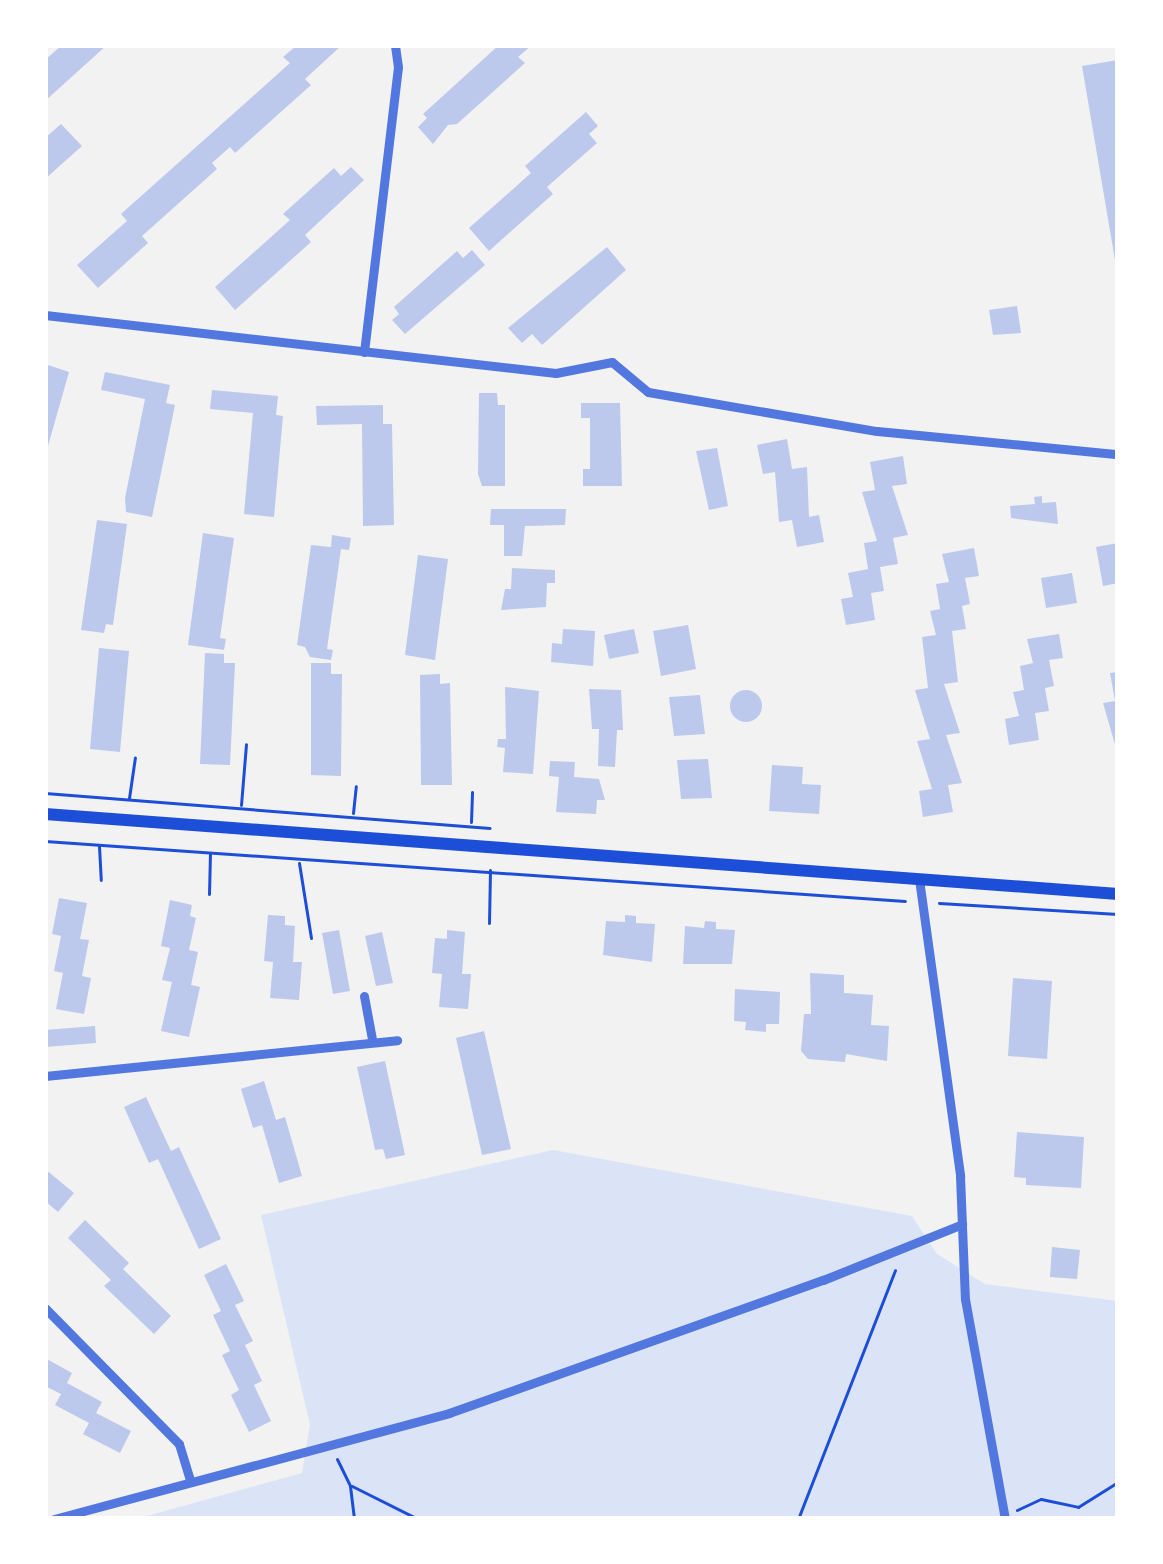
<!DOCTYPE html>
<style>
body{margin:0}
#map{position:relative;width:1163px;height:1564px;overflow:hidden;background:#f2f2f2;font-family:Montserrat,sans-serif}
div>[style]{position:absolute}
.green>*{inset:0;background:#dbe4f7}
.building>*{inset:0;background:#bdc9ec}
.round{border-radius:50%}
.path>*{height:3px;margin:-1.5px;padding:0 1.5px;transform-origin:1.5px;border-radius:1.5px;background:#1d4ed8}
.minor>*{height:9px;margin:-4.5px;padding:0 4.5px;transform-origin:4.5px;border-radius:4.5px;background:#5277de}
.secondary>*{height:12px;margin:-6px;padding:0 6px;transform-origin:6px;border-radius:6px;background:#1d4ed8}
span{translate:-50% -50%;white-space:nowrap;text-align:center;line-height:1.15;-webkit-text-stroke:10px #fff;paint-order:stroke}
.frame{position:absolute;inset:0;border:48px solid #fff;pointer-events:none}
</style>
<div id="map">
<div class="green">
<div style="clip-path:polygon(553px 1150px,912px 1216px,937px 1254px,985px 1284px,1118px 1301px,1118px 1519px,136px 1519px,302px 1473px,310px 1425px,261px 1215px)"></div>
</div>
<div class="building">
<div style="clip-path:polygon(62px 45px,107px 45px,45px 101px,45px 60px)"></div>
<div style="clip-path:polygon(297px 45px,342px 45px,305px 79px,311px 85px,235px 153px,230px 147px,212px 163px,217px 169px,142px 236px,148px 243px,98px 288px,77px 265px,127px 221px,121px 214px,290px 63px,283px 57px)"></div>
<div style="clip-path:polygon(499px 45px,532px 45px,518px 57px,525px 63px,457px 124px,448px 125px,433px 144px,418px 127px,427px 118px,423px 114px)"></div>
<div style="clip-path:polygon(1118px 60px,1118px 266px,1116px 266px,1082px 66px)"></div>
<div style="clip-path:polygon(586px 112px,598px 126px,589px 134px,597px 143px,547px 187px,553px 194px,489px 251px,469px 228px,531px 173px,525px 166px)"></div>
<div style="clip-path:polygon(61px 124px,82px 146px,45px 179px,45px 138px)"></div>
<div style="clip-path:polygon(351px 167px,364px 180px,305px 235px,311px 242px,235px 310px,215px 287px,290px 220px,283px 214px,334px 168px,341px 176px)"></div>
<div style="clip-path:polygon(607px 247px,626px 270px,542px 345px,532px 334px,522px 343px,508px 328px)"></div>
<div style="clip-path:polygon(472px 250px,485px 265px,405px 334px,392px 320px,399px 314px,394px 307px,457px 251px,463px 258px)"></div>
<div style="clip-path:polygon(1017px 306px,1021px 333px,993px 335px,989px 310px)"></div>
<div style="clip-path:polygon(45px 364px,69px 372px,46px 453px,45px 452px)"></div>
<div style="clip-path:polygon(105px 372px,170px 385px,166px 403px,175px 405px,152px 517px,126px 512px,125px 498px,145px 399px,101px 390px)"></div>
<div style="clip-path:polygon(212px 390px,278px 396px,276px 415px,283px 416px,274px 517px,244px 514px,253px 413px,210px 409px)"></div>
<div style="clip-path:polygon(479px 393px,497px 393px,498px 405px,505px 405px,505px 486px,482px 486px,478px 474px)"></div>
<div style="clip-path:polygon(581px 403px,620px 403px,622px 486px,583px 486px,583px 469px,590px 469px,590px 418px,581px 418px)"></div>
<div style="clip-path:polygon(383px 405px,383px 424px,392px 424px,394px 525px,363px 526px,362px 424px,317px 425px,316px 406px)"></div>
<div style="clip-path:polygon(787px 439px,792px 469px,807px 467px,809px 517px,819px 515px,824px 542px,797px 547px,792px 520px,779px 522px,775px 472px,763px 474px,757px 445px)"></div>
<div style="clip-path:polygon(717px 448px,728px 506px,709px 510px,696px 451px)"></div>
<div style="clip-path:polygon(903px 456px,907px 484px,892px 486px,908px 535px,893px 538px,898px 564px,880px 567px,884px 591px,871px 593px,875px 620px,846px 625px,841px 599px,853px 597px,848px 573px,868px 569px,864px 543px,877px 541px,862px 492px,875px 490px,870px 462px)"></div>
<div style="clip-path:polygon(1042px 496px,1042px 503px,1056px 502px,1058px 524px,1011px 518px,1010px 506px,1035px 504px,1034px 497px)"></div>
<div style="clip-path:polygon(491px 509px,566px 509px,565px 525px,525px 526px,522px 556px,504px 556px,504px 525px,490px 525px)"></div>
<div style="clip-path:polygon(97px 520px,127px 524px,113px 625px,106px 624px,104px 633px,81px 630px)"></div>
<div style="clip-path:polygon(203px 533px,234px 538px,220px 638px,226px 639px,224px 650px,188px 645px)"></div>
<div style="clip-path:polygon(332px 535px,351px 538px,349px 550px,341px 549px,327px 649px,333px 650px,331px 660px,310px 657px,305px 647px,297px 645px,311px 545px,331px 547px)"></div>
<div style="clip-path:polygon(1118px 543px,1118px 583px,1103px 586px,1096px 547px)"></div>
<div style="clip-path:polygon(974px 548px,979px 576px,965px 578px,970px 604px,962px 606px,966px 629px,952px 631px,958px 682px,944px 684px,960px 733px,946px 735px,962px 783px,948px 785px,953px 812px,923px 817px,919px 791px,932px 789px,917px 741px,930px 739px,915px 690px,928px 688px,922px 637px,936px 635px,930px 611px,940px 609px,936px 584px,949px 582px,942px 554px)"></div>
<div style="clip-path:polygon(418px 555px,448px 559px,435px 660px,405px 655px)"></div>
<div style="clip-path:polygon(512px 568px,555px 570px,555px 583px,547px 583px,546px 607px,501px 610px,505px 589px,511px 589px)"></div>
<div style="clip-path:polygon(1072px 573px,1077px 603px,1046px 608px,1041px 578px)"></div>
<div style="clip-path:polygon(688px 625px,696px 669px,661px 676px,653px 631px)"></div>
<div style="clip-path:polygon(563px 629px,595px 631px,593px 666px,551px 662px,552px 643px,562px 644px)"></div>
<div style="clip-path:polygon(634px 629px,639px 653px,609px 659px,604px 635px)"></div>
<div style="clip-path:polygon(1059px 634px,1063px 658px,1049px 660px,1054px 686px,1045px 688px,1049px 711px,1035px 713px,1039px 740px,1009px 745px,1005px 719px,1019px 716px,1013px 692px,1024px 690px,1020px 666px,1033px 663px,1027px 639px)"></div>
<div style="clip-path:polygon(99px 648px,129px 651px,120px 752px,90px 749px)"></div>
<div style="clip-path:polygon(205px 653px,224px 654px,224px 663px,235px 663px,230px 765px,200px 764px)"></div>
<div style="clip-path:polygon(311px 663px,331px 663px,331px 674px,342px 674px,341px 776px,311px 775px)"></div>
<div style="clip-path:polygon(1118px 672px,1118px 748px,1116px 748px,1103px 703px,1115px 701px,1110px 673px)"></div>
<div style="clip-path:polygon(440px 674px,440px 684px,450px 683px,452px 785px,421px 785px,420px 675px)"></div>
<div style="clip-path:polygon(505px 687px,539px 691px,533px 774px,503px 772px,505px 748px,497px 747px,498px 739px,506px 739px)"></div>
<div style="clip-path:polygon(589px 689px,621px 690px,623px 730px,617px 730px,615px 767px,598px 766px,599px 729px,592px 729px)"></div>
<div class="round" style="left:730px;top:690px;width:32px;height:32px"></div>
<div style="clip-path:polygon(700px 695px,705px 734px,674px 736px,669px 697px)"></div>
<div style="clip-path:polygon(708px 759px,712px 798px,681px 799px,677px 760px)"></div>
<div style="clip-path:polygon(550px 761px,575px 762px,574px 777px,599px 779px,605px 800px,597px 800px,596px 814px,556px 812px,559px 777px,549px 776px)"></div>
<div style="clip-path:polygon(772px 765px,803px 767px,802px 784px,821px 785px,819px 814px,769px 811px)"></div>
<div style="clip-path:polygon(59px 898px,87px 903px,80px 939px,89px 940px,82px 976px,91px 978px,84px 1014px,56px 1009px,63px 973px,54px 971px,61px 936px,52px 934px)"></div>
<div style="clip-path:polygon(170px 900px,192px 905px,190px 916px,196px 918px,189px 950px,198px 952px,191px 985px,200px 987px,189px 1037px,161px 1031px,172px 982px,162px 980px,170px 948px,161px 946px)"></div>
<div style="clip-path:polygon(268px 915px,285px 916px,285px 925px,295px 926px,293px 962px,302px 962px,299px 1000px,270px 998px,273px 962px,264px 961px)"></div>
<div style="clip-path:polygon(625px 915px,636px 916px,636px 923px,655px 924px,652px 962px,603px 955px,606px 921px,625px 922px)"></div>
<div style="clip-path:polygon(705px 921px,716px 922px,716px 929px,735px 930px,732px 964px,683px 964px,685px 926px,704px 928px)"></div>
<div style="clip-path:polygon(339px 930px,350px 991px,333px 994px,322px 933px)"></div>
<div style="clip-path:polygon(447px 930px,465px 932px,462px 974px,471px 974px,468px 1009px,439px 1007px,442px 974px,432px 973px,435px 938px,447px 939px)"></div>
<div style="clip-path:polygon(382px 932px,393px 983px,376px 986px,365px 936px)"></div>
<div style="clip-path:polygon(810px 973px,844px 975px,844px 993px,873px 995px,871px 1025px,889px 1026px,887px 1061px,846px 1054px,845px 1062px,808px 1059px,801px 1051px,804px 1014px,811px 1014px)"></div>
<div style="clip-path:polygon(1013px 978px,1052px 981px,1047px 1059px,1008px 1056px)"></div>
<div style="clip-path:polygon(735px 989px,780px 992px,779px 1024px,766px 1024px,766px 1032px,745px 1030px,746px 1022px,734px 1021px)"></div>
<div style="clip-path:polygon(95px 1026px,96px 1043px,45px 1047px,45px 1030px)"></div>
<div style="clip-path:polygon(484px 1031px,511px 1149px,482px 1155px,456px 1038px)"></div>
<div style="clip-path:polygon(385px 1061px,405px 1155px,386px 1159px,383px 1149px,375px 1150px,357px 1067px)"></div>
<div style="clip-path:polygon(264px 1081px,276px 1120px,285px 1117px,302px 1176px,279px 1183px,262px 1125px,253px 1128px,241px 1089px)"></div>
<div style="clip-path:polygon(146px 1097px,171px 1151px,179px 1147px,221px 1239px,199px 1249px,158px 1159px,149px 1163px,124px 1107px)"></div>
<div style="clip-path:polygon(1017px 1132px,1084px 1137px,1081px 1188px,1026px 1185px,1026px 1178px,1014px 1177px)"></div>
<div style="clip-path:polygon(45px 1169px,74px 1193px,58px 1212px,45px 1201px)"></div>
<div style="clip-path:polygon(85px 1220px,129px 1263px,123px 1269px,171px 1316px,154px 1334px,104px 1286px,111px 1280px,68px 1238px)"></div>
<div style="clip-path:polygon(1052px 1247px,1080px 1250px,1077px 1279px,1050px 1277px)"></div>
<div style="clip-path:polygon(226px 1264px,244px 1301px,235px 1305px,253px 1341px,245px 1345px,262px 1381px,254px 1385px,271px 1421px,249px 1432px,231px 1395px,239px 1390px,222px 1355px,230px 1351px,213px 1315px,221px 1311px,204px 1275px)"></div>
<div style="clip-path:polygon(45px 1358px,72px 1373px,67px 1383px,102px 1402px,96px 1413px,131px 1431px,120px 1453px,83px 1434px,89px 1423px,55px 1405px,61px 1394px,45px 1386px)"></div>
</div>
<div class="path">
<div style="left:45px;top:793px;width:446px;rotate:4.5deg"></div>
<div style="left:129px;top:798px;width:41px;rotate:-81.7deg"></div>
<div style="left:241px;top:805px;width:61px;rotate:-85.3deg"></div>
<div style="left:353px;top:813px;width:27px;rotate:-84deg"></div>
<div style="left:471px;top:822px;width:30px;rotate:-88deg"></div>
<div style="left:45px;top:841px;width:862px;rotate:3.99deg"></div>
<div style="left:99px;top:846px;width:34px;rotate:87deg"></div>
<div style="left:299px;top:863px;width:76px;rotate:80.9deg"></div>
<div style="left:209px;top:894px;width:40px;rotate:-88.6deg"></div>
<div style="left:939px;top:903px;width:179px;rotate:3.5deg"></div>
<div style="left:489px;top:923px;width:53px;rotate:-88.9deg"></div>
<div style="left:337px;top:1459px;width:30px;rotate:64deg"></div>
<div style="left:350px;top:1486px;width:33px;rotate:83deg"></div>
<div style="left:352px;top:1486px;width:74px;rotate:26.6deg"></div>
<div style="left:1017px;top:1510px;width:26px;rotate:-25deg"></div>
<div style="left:1041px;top:1499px;width:38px;rotate:12deg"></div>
<div style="left:1078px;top:1507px;width:47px;rotate:-32deg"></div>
<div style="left:798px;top:1519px;width:267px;rotate:-68.7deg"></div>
</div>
<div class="minor">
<div style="left:45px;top:315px;width:514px;rotate:6.48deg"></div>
<div style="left:556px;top:373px;width:57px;rotate:-11.1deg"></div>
<div style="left:612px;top:362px;width:47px;rotate:39.8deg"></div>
<div style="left:648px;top:392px;width:232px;rotate:9.7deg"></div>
<div style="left:877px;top:431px;width:242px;rotate:5.5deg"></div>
<div style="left:364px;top:352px;width:287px;rotate:-83.2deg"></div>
<div style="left:398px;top:67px;width:22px;rotate:-98deg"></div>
<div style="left:919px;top:879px;width:300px;rotate:82.1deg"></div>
<div style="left:960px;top:1176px;width:123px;rotate:87.7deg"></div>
<div style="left:965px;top:1299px;width:224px;rotate:79.7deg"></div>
<div style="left:364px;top:996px;width:44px;rotate:79.5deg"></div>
<div style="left:45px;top:1076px;width:354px;rotate:-5.8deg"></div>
<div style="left:45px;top:1308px;width:191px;rotate:45.4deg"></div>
<div style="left:179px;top:1444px;width:38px;rotate:73deg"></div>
<div style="left:54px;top:1519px;width:409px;rotate:-15deg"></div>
<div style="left:449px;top:1413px;width:397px;rotate:-19.6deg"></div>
<div style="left:823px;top:1280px;width:150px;rotate:-21.9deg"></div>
</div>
<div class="secondary">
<div style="left:45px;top:814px;width:1076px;rotate:4.26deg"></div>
</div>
<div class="frame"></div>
</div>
